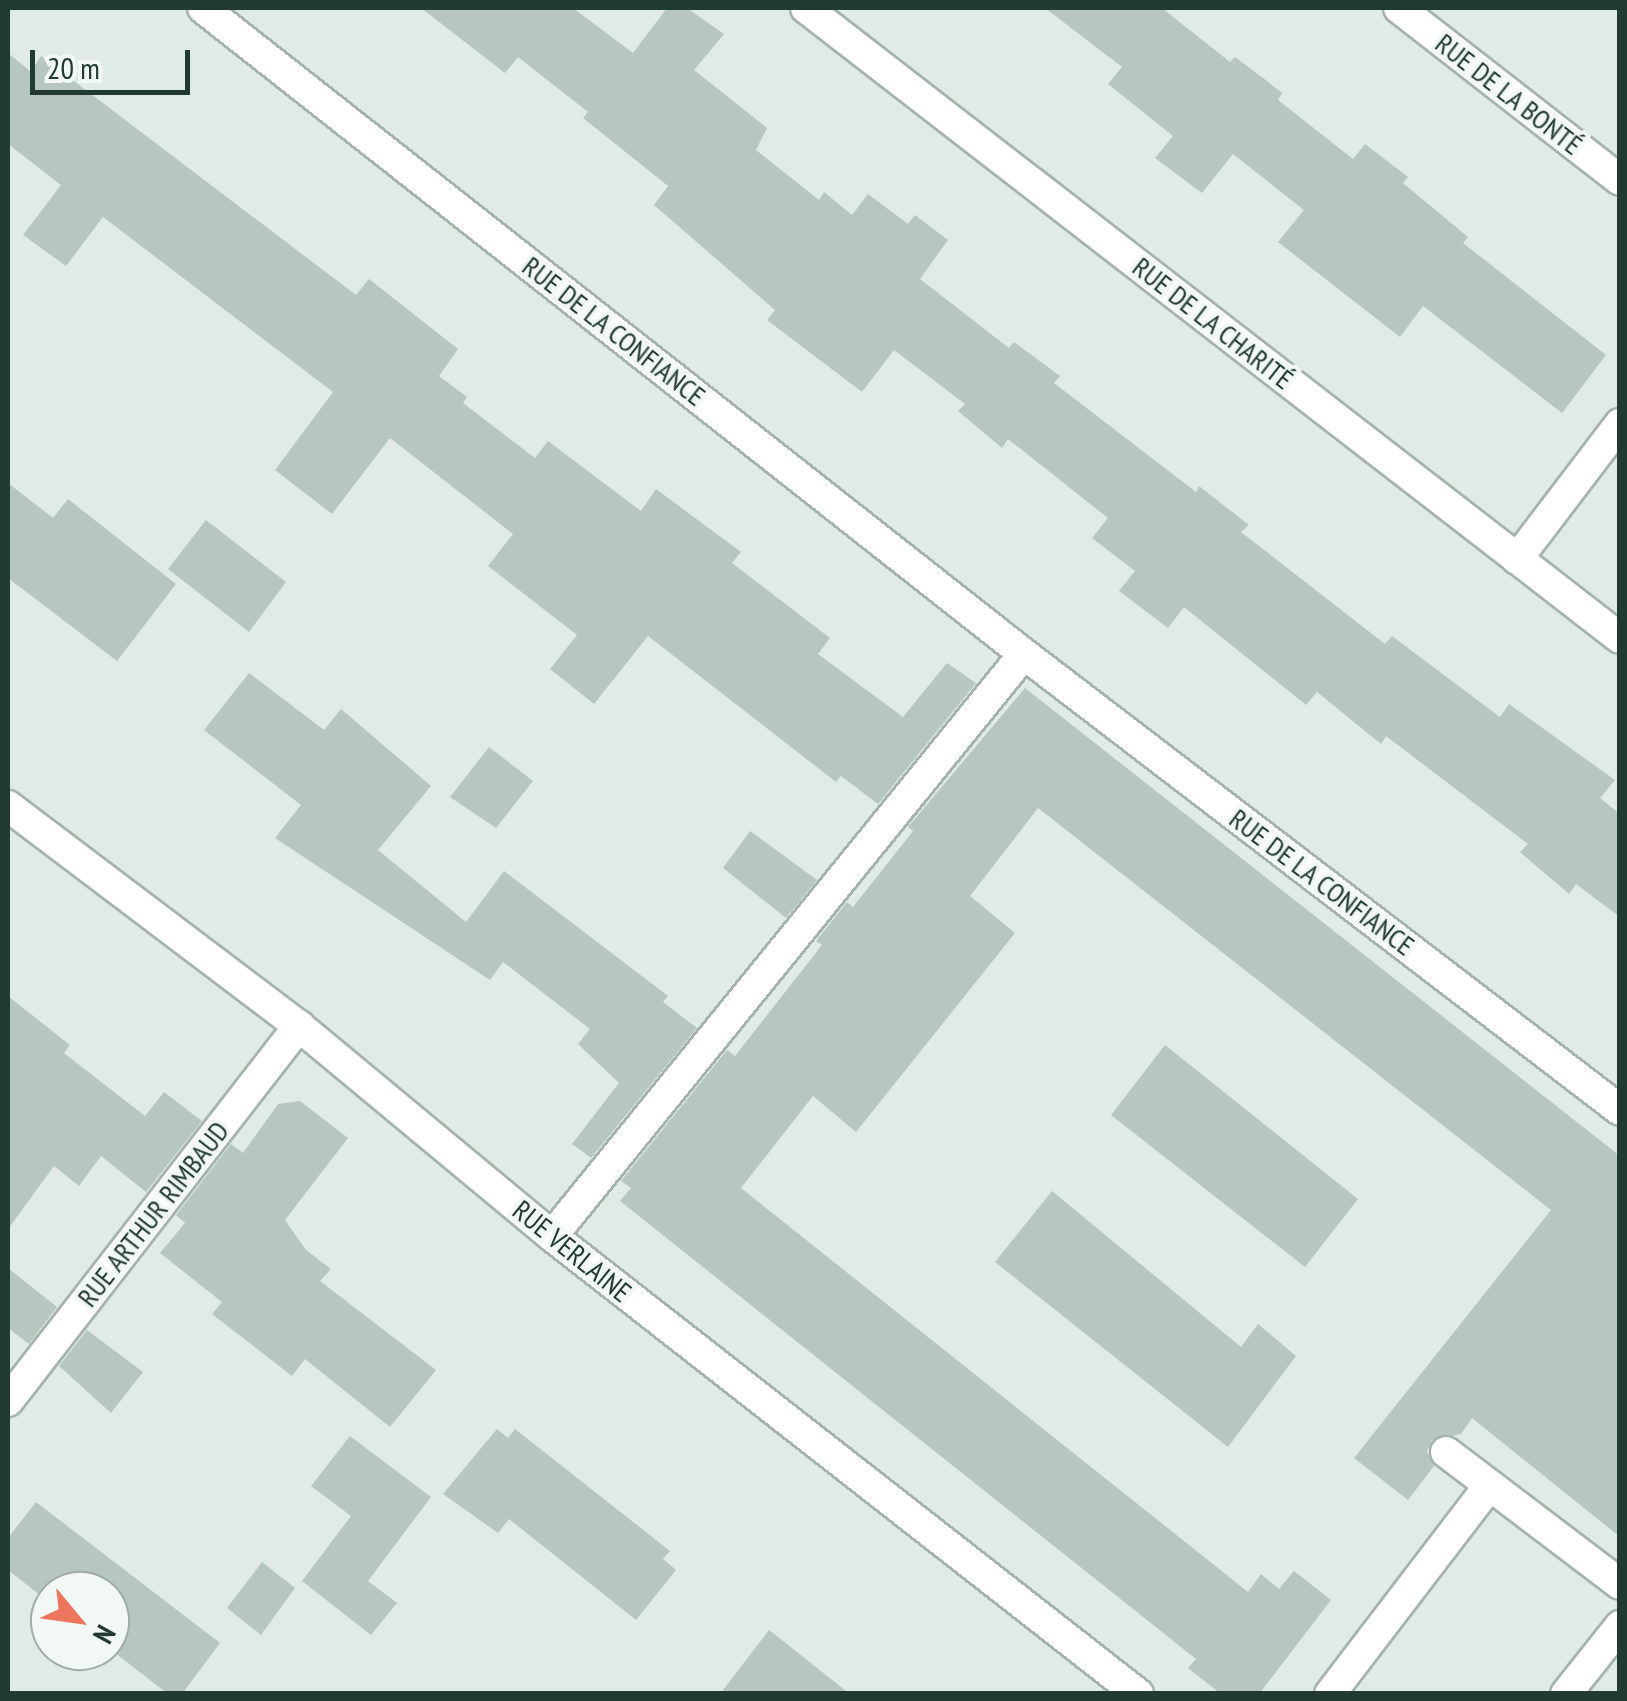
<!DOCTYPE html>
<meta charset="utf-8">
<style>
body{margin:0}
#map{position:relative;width:1627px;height:1701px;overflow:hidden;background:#e1ebe6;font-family:"PT Sans Narrow",sans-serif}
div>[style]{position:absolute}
.building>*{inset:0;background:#b7c6bf}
.roads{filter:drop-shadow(2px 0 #a4b3ac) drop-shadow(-2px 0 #a4b3ac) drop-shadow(0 2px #a4b3ac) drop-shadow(0 -2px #a4b3ac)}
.service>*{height:30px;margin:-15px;padding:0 15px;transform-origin:15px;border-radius:15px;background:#fff}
.minor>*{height:30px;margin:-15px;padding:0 15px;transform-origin:15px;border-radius:15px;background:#fff}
span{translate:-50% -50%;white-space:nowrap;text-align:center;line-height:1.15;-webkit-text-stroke:8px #f2f8f4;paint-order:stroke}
.street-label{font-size:28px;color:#223b32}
.frame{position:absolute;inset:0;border:10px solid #223b32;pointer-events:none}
.north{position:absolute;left:30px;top:1571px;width:100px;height:100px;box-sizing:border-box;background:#f2f8f4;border:2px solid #9faca6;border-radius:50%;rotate:119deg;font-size:28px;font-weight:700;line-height:40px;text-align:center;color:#223b32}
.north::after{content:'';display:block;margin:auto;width:35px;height:45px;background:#ec755e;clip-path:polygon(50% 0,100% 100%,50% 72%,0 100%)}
.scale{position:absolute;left:30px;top:50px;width:160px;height:45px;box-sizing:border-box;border:5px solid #223b32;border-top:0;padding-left:12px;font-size:30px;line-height:35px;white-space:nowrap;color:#223b32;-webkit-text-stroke:8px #f2f8f4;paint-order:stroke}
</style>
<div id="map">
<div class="building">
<div style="clip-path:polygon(421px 8px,573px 8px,633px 53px,667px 8px,687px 8px,724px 34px,694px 70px,767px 128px,756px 150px,819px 200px,824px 192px,852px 215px,868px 194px,908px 224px,915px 215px,948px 240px,920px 279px,1009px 348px,1014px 342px,1060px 376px,1054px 383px,1196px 492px,1199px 486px,1249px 525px,1241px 532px,1385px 644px,1392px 636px,1500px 717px,1509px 704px,1615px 780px,1600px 798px,1620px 814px,1620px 917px,1576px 884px,1569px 894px,1520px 852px,1528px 844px,1386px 736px,1381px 744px,1317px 692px,1306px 705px,1184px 607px,1168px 628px,1119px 591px,1135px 571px,1092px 538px,1108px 518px,1008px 439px,1002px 448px,958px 411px,965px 404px,894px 350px,862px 392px,767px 320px,775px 310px,654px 205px,668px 186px,583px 118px,588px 112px,518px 57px,505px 73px)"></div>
<div style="clip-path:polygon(1045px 8px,1162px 8px,1230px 62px,1235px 57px,1267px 81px,1282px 93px,1278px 100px,1353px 159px,1365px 144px,1408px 177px,1403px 183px,1468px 237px,1463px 243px,1606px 355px,1562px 413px,1423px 306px,1400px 337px,1278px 242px,1304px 210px,1233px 154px,1202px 193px,1155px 158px,1173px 136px,1108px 84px,1122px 67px)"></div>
<div style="clip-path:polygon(8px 53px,31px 72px,41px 56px,356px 295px,369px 279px,458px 349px,439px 376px,467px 397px,463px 403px,535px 458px,548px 441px,641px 511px,656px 489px,741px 552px,732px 563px,830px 638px,818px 654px,903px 717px,947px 663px,976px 683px,878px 804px,841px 776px,836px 782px,648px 636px,594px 704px,550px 669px,577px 635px,488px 566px,513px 534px,390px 438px,332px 514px,275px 470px,333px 392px,103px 217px,66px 266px,23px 235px,61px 185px,8px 144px)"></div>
<div style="clip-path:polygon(8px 483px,53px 518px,68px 499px,176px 584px,117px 661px,8px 578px)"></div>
<div style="clip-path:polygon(206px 520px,286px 582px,249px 632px,168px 569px)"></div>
<div style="clip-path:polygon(249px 673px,324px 730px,341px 709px,431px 786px,378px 850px,466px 922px,504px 871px,668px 996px,663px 1002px,697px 1028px,591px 1158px,572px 1144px,619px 1083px,578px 1044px,590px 1029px,503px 962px,490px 980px,275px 838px,301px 805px,204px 730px)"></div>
<div style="clip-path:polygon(1025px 688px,1620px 1156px,1620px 1537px,1472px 1418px,1461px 1434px,1432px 1440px,1427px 1451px,1434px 1466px,1408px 1500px,1354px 1458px,1551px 1210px,1038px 808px,970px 896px,1015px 933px,856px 1132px,813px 1096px,741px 1188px,1248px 1592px,1261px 1574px,1279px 1589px,1294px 1571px,1331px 1600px,1259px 1694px,1221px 1694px,1188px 1668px,1196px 1659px,620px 1201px,631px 1188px,621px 1181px,727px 1050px,735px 1056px,822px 945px,816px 941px,847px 902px,853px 907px,913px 831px,908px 827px)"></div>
<div style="clip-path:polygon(489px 747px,533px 781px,496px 828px,450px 797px)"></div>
<div style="clip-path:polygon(750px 831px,817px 880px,786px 918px,723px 868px)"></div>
<div style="clip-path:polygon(8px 996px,70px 1045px,64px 1053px,145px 1116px,164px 1092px,202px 1121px,146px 1192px,101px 1156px,79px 1186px,54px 1166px,8px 1229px)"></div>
<div style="clip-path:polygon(1165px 1045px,1358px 1199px,1305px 1267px,1111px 1115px)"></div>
<div style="clip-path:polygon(300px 1101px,348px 1138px,285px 1220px,306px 1250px,331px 1269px,320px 1281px,436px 1370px,390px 1427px,305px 1359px,292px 1376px,212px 1314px,222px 1302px,160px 1253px,185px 1223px,176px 1215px,231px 1144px,243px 1153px,278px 1104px)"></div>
<div style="clip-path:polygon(1052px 1191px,1241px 1347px,1258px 1324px,1296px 1356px,1228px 1447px,995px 1262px)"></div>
<div style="clip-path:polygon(8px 1268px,57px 1307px,29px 1344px,8px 1328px)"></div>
<div style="clip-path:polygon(87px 1330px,143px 1372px,111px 1413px,59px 1366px)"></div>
<div style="clip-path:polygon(497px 1429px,508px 1438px,515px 1429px,670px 1551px,663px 1559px,676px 1570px,636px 1620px,509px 1519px,498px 1533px,443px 1494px)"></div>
<div style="clip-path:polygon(350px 1436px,431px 1497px,368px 1581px,397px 1603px,371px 1635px,302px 1581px,351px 1516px,311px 1486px)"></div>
<div style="clip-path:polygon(36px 1502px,220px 1643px,182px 1694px,168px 1694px,110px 1649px,110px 1591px,50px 1591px,50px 1603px,8px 1570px,8px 1538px)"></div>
<div style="clip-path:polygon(262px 1562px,295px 1588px,261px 1635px,227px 1608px)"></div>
<div style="clip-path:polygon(769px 1630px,850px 1694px,720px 1694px)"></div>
</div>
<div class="roads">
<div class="service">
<div style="left:1446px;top:1452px;width:218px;rotate:37.2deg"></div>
<div style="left:1330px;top:1694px;width:263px;rotate:-52.6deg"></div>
</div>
<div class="minor">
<div style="left:203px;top:8px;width:1045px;rotate:38.2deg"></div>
<div style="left:1024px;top:654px;width:750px;rotate:37.42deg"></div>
<div style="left:806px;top:8px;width:1029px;rotate:37.74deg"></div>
<div style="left:1399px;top:8px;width:280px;rotate:37.9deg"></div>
<div style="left:1517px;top:559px;width:170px;rotate:-52.7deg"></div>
<div style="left:8px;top:806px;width:365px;rotate:37.1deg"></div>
<div style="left:299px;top:1026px;width:329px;rotate:39.7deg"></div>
<div style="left:552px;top:1236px;width:744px;rotate:38.01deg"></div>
<div style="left:552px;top:1236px;width:749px;rotate:-50.96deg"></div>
<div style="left:8px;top:1401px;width:475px;rotate:-52.2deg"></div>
<div style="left:1566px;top:1694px;width:87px;rotate:-51.5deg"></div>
</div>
</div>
<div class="street-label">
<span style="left:1509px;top:94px;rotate:38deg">RUE DE LA BONTÉ</span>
<span style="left:1213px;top:323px;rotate:38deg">RUE DE LA CHARITÉ</span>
<span style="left:614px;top:331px;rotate:38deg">RUE DE LA CONFIANCE</span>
<span style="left:1322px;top:882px;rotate:37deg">RUE DE LA CONFIANCE</span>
<span style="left:153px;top:1214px;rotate:-52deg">RUE ARTHUR RIMBAUD</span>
<span style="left:572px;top:1251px;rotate:39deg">RUE VERLAINE</span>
</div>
<div class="frame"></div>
<div class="north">N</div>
<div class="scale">20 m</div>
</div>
